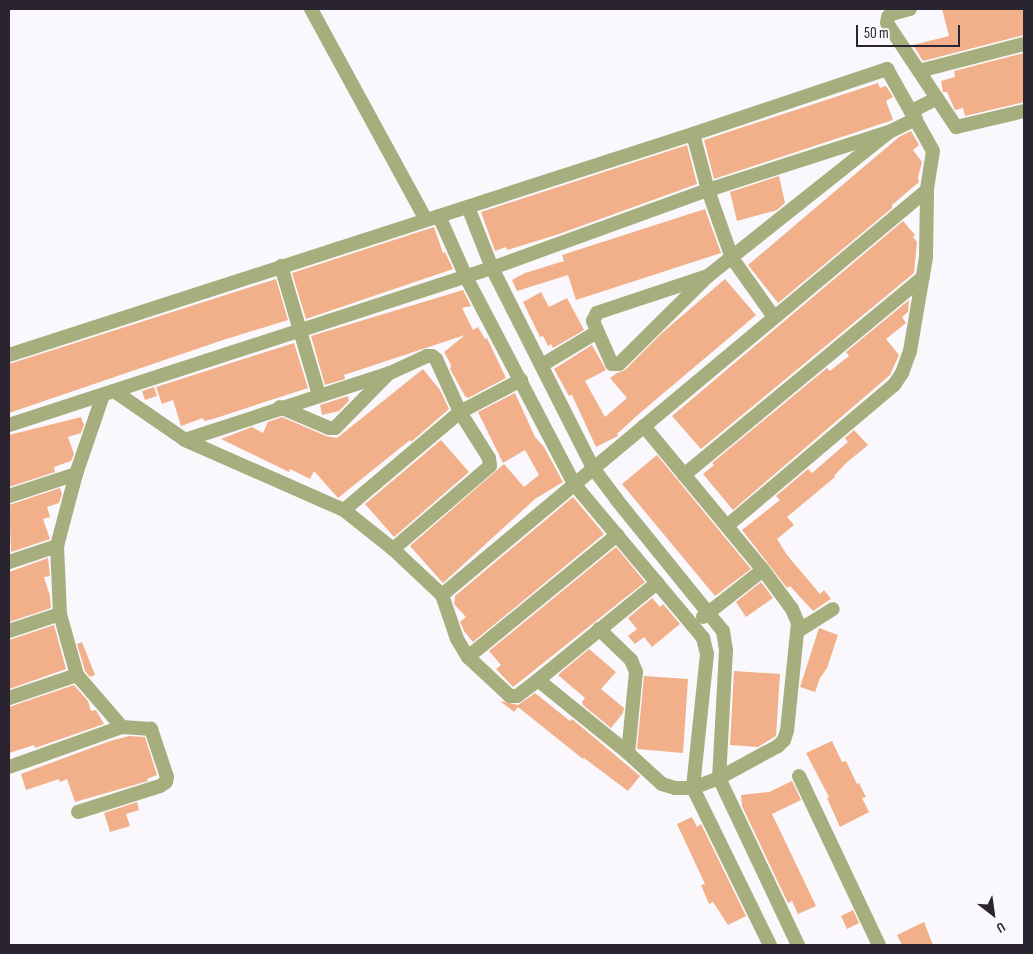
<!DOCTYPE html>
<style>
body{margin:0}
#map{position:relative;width:1033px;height:954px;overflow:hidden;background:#faf8fd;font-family:"Sofia Sans Condensed",sans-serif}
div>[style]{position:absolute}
.building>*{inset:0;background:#f1b089}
.minor>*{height:14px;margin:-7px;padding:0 7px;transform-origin:7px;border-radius:7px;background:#a5ae7c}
span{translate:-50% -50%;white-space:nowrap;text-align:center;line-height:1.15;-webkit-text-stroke:5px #faf8fd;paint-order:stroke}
.frame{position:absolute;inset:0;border:10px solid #29242f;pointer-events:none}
.north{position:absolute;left:968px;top:889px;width:50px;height:50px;-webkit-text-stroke:4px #faf8fd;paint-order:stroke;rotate:150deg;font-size:14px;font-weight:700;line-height:20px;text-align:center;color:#29242f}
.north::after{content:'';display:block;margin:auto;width:18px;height:22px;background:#29242f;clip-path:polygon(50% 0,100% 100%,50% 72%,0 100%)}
.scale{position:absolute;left:856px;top:25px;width:104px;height:22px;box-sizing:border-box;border:2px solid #29242f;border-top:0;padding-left:6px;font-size:15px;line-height:18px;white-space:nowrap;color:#29242f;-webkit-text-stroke:4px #faf8fd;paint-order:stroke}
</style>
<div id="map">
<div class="building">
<div style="clip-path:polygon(942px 9px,1024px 9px,1024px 35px,923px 61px,913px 45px,949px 36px)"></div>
<div style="clip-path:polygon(1024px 53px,1024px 102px,965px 116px,963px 108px,955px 110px,947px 92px,943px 92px,941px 81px,955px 77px,954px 71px)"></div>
<div style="clip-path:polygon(878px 83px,880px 88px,886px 86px,893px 97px,886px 101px,893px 120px,714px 179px,704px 140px)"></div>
<div style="clip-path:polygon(911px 131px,919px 145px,913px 150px,922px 162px,918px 177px,919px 182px,892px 205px,892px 208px,778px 303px,748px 265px,899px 137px)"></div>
<div style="clip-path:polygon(687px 145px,697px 184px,559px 234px,507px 250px,506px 247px,495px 251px,481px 212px)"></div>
<div style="clip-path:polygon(779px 176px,785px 203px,777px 210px,737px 221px,730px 192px)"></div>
<div style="clip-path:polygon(705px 209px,721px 253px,576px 300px,568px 275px,517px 291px,512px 280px,525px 273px,564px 261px,562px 255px)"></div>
<div style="clip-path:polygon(903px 221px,915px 235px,913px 237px,917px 242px,914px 273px,701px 449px,672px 416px)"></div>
<div style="clip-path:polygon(434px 227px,443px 253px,445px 252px,453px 269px,306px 319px,292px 273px)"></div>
<div style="clip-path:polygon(276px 279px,288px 320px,223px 340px,9px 413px,9px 364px)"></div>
<div style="clip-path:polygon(725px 279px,756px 315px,640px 413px,617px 434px,618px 436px,596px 447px,572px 395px,569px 396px,554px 369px,592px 345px,606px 370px,585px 381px,605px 417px,627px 398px,610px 378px,617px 373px,625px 370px,662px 333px)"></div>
<div style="clip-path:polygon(463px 290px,471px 306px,462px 308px,473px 330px,478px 327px,485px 339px,487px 338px,506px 378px,468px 398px,465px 396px,450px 369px,451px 365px,444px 352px,465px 335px,344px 375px,345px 379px,325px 385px,311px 336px)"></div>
<div style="clip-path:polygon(541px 292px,549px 307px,567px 298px,584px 330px,553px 348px,551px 344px,548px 346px,543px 336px,540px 337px,523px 302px)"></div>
<div style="clip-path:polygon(909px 300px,908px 312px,902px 317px,906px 323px,886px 339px,899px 355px,890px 375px,733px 510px,703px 474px,714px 465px,712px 463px,827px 368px,830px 371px,849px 356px,846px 352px)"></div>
<div style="clip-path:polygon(294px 343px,308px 388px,213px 419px,204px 421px,203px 418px,181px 426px,173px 400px,162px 404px,156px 387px)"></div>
<div style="clip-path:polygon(423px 369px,440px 390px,449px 409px,411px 442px,410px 440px,338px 498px,314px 471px,310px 479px,290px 469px,289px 472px,221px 439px,252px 427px,263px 433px,268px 422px,282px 417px,326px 436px,337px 438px)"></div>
<div style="clip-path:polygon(154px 387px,157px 396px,145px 400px,142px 391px)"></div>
<div style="clip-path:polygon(515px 393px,535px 437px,544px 447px,563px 482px,535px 499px,443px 583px,410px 546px,504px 464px,524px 487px,539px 475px,525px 450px,503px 463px,478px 412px)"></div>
<div style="clip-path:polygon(348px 396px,349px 401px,339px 411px,322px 415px,320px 405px)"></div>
<div style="clip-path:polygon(81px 417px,84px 425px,81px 433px,68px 437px,74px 454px,71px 461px,54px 467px,55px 472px,9px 487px,9px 435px)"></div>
<div style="clip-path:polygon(854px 430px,868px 445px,845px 464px,834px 476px,835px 477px,787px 517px,794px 525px,777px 539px,787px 555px,820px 594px,824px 590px,831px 599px,813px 611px,790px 586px,787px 588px,742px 530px,780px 500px,776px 496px,808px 469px,812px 473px,848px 442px,845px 438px)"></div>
<div style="clip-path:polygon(441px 440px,469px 472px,394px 537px,365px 504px)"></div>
<div style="clip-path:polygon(657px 455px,751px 569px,715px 596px,622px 484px)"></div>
<div style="clip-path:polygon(60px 488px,62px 494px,59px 503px,47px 507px,50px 517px,43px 519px,50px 539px,11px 552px,9px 505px)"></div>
<div style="clip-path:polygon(573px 497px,604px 534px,473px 642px,464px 631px,460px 622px,466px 617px,454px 604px,455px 596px)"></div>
<div style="clip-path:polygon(616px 547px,645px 582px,513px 687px,496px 669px,501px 665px,489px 651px)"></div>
<div style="clip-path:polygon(48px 558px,50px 576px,44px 577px,50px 596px,51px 608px,9px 622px,9px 572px)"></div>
<div style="clip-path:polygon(761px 582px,773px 598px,746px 617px,736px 602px)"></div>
<div style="clip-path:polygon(652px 598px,660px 607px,663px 604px,680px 624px,652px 647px,644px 637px,635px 644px,628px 636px,637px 629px,628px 618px)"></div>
<div style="clip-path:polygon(54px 625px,66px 669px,9px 689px,9px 640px)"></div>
<div style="clip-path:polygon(819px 628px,838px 635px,827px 668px,820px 678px,815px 692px,800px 687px)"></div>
<div style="clip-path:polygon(82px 642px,95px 675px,90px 677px,85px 671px,77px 644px)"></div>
<div style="clip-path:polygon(589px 649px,616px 672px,601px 689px,624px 708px,623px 713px,611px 728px,583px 705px,582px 702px,585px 698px,558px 675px)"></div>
<div style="clip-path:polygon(734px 671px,780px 674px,776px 736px,758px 747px,730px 745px)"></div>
<div style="clip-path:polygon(644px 676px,688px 679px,683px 753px,637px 749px)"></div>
<div style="clip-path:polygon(74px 685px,88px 701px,91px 711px,96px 710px,104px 724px,35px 748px,34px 745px,9px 753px,9px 707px)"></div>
<div style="clip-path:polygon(535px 693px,570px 721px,572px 719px,640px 776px,628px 791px,584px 758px,583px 759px,518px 707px,514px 712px,500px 701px,518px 705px)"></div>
<div style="clip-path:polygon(129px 736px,145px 737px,157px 775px,147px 779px,148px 781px,75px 802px,67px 779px,60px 782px,59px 779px,26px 790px,21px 774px,110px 741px)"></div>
<div style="clip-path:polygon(832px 741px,842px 762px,846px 761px,857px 784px,859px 783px,866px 797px,862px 798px,869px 812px,840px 827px,827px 798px,829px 797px,806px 753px)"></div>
<div style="clip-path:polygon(792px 781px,801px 800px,772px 814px,816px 906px,798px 914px,792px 901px,788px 903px,776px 878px,742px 806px,741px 795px,769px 792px)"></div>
<div style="clip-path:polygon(137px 802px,139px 810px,126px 814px,130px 826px,110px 832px,104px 813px)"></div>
<div style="clip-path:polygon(692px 817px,697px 827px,701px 824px,746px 916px,728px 925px,713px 902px,709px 904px,701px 885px,705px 884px,677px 824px)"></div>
<div style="clip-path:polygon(853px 910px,859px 923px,847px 929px,841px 916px)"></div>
<div style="clip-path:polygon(924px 922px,933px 945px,902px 945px,897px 935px)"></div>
</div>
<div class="minor">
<div style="left:311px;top:9px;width:240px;rotate:61.4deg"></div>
<div style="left:910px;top:9px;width:20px;rotate:165deg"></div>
<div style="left:891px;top:14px;width:4px;rotate:135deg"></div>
<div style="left:888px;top:17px;width:6px;rotate:99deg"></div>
<div style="left:887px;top:23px;width:125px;rotate:56.4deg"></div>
<div style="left:956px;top:127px;width:70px;rotate:-13.2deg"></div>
<div style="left:919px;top:71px;width:108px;rotate:-14.4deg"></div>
<div style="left:912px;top:111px;width:28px;rotate:-27deg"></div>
<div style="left:693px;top:134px;width:58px;rotate:75deg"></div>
<div style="left:708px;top:190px;width:72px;rotate:70.6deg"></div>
<div style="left:732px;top:258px;width:72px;rotate:54.6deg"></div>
<div style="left:468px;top:207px;width:66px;rotate:68.5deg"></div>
<div style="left:492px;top:268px;width:224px;rotate:63.2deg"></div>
<div style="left:593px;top:468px;width:39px;rotate:53deg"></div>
<div style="left:616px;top:499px;width:170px;rotate:51deg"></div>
<div style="left:723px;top:631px;width:19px;rotate:81deg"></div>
<div style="left:726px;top:650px;width:128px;rotate:93.1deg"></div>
<div style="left:719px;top:778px;width:185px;rotate:64.7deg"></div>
<div style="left:439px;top:216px;width:67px;rotate:66.1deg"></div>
<div style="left:466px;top:277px;width:233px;rotate:62.4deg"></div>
<div style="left:574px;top:484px;width:201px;rotate:50deg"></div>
<div style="left:703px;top:638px;width:16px;rotate:76deg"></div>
<div style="left:707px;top:654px;width:135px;rotate:96deg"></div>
<div style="left:693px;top:788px;width:175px;rotate:63.9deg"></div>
<div style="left:281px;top:266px;width:134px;rotate:73.6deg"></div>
<div style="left:708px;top:276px;width:117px;rotate:161.6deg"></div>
<div style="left:597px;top:313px;width:9px;rotate:117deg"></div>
<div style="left:593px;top:321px;width:47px;rotate:66.2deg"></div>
<div style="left:612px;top:364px;width:7px"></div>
<div style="left:619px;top:364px;width:125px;rotate:-44.7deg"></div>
<div style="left:708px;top:276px;width:231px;rotate:-38.5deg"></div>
<div style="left:889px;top:132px;width:30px;rotate:-26deg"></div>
<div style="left:9px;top:355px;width:719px;rotate:-17.91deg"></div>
<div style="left:693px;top:134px;width:205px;rotate:-18.5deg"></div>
<div style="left:887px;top:69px;width:94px;rotate:60.7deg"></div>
<div style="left:933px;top:151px;width:39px;rotate:99deg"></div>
<div style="left:927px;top:190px;width:632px;rotate:140.14deg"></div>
<div style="left:542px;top:365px;width:64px;rotate:-31deg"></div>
<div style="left:114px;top:391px;width:86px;rotate:34.6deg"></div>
<div style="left:185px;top:440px;width:174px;rotate:23.8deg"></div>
<div style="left:344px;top:510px;width:63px;rotate:38.5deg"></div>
<div style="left:393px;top:549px;width:67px;rotate:43.2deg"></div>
<div style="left:442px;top:595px;width:46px;rotate:71.2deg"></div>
<div style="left:457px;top:639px;width:21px;rotate:59deg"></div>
<div style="left:468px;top:657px;width:57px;rotate:42.9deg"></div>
<div style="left:510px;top:696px;width:7px"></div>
<div style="left:517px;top:696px;width:26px;rotate:-37deg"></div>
<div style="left:538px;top:680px;width:154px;rotate:-39.2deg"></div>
<div style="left:280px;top:407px;width:53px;rotate:23.2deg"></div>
<div style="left:329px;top:428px;width:6px"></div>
<div style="left:335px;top:428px;width:77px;rotate:-45.5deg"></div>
<div style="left:9px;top:425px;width:508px;rotate:-18.01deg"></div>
<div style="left:492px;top:268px;width:230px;rotate:-19.9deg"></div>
<div style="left:708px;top:190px;width:190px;rotate:-17.8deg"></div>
<div style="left:185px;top:440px;width:216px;rotate:-18.1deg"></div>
<div style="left:390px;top:373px;width:41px;rotate:-24.7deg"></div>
<div style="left:427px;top:356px;width:5px"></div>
<div style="left:432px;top:356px;width:5px;rotate:37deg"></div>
<div style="left:436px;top:359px;width:58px;rotate:65.6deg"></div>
<div style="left:460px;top:412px;width:54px;rotate:57.8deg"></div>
<div style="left:489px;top:458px;width:8px;rotate:83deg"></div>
<div style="left:490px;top:466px;width:128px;rotate:139.4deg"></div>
<div style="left:684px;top:475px;width:310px;rotate:-39.6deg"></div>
<div style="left:9px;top:496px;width:71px;rotate:-18.2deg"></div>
<div style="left:344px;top:510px;width:152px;rotate:-40.2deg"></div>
<div style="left:460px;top:412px;width:69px;rotate:-27.7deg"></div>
<div style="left:727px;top:526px;width:219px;rotate:-40.2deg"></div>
<div style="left:894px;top:385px;width:14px;rotate:-56deg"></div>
<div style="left:902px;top:373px;width:23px;rotate:-70deg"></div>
<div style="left:910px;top:351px;width:95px;rotate:-80.3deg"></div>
<div style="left:926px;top:257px;width:67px;rotate:-89.1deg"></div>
<div style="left:9px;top:562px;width:51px;rotate:-18.4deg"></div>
<div style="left:703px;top:617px;width:76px;rotate:-38.1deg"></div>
<div style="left:599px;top:629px;width:45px;rotate:44.1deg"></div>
<div style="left:631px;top:660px;width:13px;rotate:67deg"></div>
<div style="left:636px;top:672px;width:81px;rotate:95.6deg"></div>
<div style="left:9px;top:631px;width:54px;rotate:-18.4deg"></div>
<div style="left:798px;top:631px;width:41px;rotate:-32.2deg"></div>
<div style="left:468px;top:657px;width:193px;rotate:-39.3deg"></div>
<div style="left:538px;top:680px;width:116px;rotate:39deg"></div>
<div style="left:628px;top:753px;width:46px;rotate:42.4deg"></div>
<div style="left:662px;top:784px;width:14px;rotate:17deg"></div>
<div style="left:675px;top:788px;width:18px"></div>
<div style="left:693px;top:788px;width:28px;rotate:-21deg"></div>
<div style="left:719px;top:778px;width:67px;rotate:-28.5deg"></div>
<div style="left:778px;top:746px;width:8px;rotate:-45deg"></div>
<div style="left:784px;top:740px;width:9px;rotate:-72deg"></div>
<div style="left:787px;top:731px;width:109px;rotate:-84.2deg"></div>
<div style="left:798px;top:623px;width:15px;rotate:-113deg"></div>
<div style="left:792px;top:609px;width:49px;rotate:-126.6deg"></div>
<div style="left:763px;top:570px;width:187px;rotate:-129.6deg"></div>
<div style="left:9px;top:698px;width:72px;rotate:-18.7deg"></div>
<div style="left:9px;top:767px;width:120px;rotate:-19.5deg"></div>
<div style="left:799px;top:776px;width:187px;rotate:64.7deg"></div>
<div style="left:78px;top:812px;width:86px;rotate:-17.6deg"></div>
<div style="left:160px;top:786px;width:7px;rotate:-34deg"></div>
<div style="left:166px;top:782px;width:5px;rotate:-79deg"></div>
<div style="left:167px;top:777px;width:51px;rotate:-108.4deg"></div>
<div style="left:151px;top:729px;width:29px;rotate:-176deg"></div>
<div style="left:122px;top:727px;width:69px;rotate:-130.9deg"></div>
<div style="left:77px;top:675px;width:63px;rotate:-105.6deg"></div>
<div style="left:60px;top:614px;width:68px;rotate:-92.5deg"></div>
<div style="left:57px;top:546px;width:74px;rotate:-75.2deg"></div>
<div style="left:76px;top:474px;width:83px;rotate:-71.1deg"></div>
</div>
<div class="frame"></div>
<div class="north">U</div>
<div class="scale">50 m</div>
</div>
